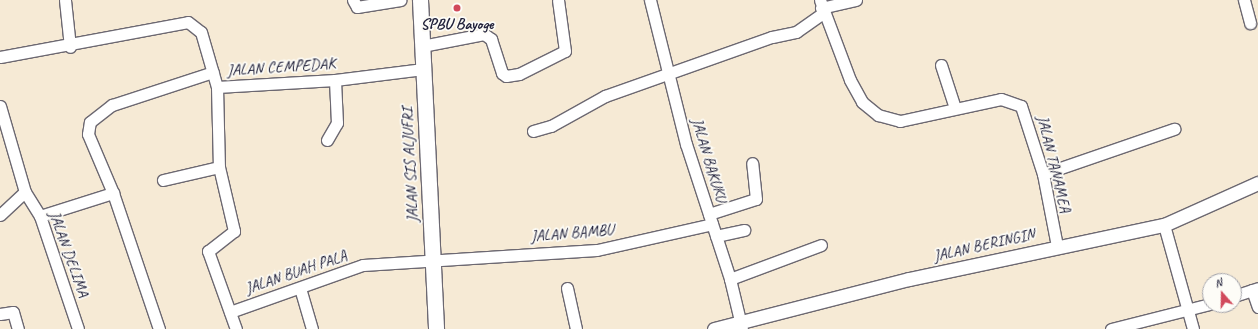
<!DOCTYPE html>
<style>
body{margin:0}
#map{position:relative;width:1258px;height:329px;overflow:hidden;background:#f6ead5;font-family:Caveat,sans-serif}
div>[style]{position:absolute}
.roads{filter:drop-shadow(1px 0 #6c6871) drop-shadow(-1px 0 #6c6871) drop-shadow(0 1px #6c6871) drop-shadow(0 -1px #6c6871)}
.minor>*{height:11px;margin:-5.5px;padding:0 5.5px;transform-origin:5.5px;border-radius:5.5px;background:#fff}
.tertiary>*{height:13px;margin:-6.5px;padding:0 6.5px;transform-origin:6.5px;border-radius:6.5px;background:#fff}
.secondary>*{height:15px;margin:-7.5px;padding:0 7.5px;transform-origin:7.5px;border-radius:7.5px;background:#fff}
.dots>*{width:11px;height:11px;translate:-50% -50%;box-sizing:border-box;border:2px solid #fdfcf7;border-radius:50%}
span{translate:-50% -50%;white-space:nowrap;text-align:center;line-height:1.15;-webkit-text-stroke:3.5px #fdfcf7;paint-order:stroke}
.poi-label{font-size:16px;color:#22223b;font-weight:700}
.street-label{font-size:16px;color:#22223b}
.north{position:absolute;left:1202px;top:273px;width:40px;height:40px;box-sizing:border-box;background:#fdfcf7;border:1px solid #a5a5ac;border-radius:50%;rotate:340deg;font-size:11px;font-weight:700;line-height:16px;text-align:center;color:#22223b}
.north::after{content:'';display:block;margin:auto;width:14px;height:18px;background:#d1495b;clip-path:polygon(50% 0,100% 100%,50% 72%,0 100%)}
</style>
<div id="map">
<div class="roads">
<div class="minor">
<div style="left:65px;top:0;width:47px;rotate:83.9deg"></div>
<div style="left:353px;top:0;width:8px;rotate:60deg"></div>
<div style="left:357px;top:7px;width:44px;rotate:-9.2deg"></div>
<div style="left:650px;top:0;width:148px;rotate:76deg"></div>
<div style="left:686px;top:144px;width:142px;rotate:71.9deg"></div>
<div style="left:730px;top:279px;width:51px;rotate:76.5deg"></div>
<div style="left:820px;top:0;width:85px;rotate:69.4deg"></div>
<div style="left:850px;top:80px;width:25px;rotate:61deg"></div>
<div style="left:862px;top:102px;width:21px;rotate:39deg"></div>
<div style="left:878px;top:115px;width:23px;rotate:15deg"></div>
<div style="left:900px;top:121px;width:103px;rotate:-12.3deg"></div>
<div style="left:1001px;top:99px;width:21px;rotate:19deg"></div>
<div style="left:1021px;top:106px;width:71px;rotate:72.1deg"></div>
<div style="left:1043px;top:174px;width:73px;rotate:79deg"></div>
<div style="left:1244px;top:0;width:24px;rotate:75deg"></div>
<div style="left:821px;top:8px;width:36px;rotate:-13deg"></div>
<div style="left:422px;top:46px;width:63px;rotate:-11deg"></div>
<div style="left:484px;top:34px;width:9px;rotate:36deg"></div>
<div style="left:491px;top:39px;width:36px;rotate:72deg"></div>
<div style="left:502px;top:73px;width:5px;rotate:37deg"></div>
<div style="left:506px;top:76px;width:13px;rotate:-9deg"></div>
<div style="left:519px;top:74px;width:51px;rotate:-26.6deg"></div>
<div style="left:565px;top:51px;width:51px;rotate:-97.8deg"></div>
<div style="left:0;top:57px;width:191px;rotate:-10.5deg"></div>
<div style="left:188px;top:22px;width:16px;rotate:38deg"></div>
<div style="left:201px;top:32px;width:57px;rotate:73.8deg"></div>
<div style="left:217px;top:87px;width:118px;rotate:-3.4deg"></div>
<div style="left:335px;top:80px;width:89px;rotate:-7.1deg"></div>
<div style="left:941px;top:65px;width:45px;rotate:72deg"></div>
<div style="left:217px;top:87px;width:80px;rotate:88.6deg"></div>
<div style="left:219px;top:167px;width:66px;rotate:76.8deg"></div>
<div style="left:234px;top:231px;width:33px;rotate:142deg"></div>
<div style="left:208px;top:251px;width:83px;rotate:70.3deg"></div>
<div style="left:0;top:106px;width:90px;rotate:73.8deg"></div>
<div style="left:25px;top:192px;width:28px;rotate:58deg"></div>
<div style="left:40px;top:216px;width:119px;rotate:71.4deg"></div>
<div style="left:533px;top:131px;width:19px;rotate:-16deg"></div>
<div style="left:551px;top:126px;width:62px;rotate:-29.1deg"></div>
<div style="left:605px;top:96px;width:177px;rotate:-19.5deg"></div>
<div style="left:772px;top:37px;width:25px;rotate:-12deg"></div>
<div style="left:796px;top:32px;width:33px;rotate:-35deg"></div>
<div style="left:327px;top:140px;width:20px;rotate:-60deg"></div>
<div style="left:337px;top:123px;width:43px;rotate:-92.7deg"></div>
<div style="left:1043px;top:174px;width:139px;rotate:-19deg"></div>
<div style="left:163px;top:180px;width:57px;rotate:-13.1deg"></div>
<div style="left:113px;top:193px;width:64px;rotate:-113deg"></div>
<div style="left:88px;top:134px;width:12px;rotate:-81deg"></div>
<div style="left:90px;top:122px;width:28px;rotate:-38deg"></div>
<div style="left:112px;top:105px;width:106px;rotate:-18.1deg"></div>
<div style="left:709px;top:214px;width:49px;rotate:-17.7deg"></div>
<div style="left:756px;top:199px;width:36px;rotate:-96deg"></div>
<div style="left:0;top:215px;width:34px;rotate:-43deg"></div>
<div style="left:40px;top:216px;width:77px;rotate:-17.5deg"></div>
<div style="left:113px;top:193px;width:144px;rotate:71.3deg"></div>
<div style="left:1164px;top:225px;width:108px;rotate:74.4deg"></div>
<div style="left:716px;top:236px;width:29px;rotate:-12deg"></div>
<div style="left:730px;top:279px;width:97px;rotate:-20.5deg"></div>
<div style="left:300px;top:288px;width:43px;rotate:73.7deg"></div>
<div style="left:567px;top:288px;width:42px;rotate:77.6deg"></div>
<div style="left:1252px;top:290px;width:18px;rotate:71deg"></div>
<div style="left:1234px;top:296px;width:25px;rotate:-18deg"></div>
<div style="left:230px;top:312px;width:141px;rotate:-19.5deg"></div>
<div style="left:363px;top:265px;width:234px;rotate:-3.7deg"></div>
<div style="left:597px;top:250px;width:118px;rotate:-12.7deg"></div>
<div style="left:0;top:314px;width:13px;rotate:-9deg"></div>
<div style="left:13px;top:312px;width:18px;rotate:74deg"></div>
<div style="left:1111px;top:329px;width:102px;rotate:-14.2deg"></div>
</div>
<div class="tertiary">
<div style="left:714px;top:329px;width:201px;rotate:-14.4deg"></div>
<div style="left:909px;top:279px;width:261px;rotate:-12deg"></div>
<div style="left:1164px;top:225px;width:103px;rotate:-24.1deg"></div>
</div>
<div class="secondary">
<div style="left:420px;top:0;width:329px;rotate:87.2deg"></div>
</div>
</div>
<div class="dots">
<div style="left:457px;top:8px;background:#d1495b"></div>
</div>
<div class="poi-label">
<span style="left:457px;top:24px">SPBU Bayoge</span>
</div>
<div class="street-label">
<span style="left:281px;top:67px;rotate:-4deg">JALAN CEMPEDAK</span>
<span style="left:709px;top:160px;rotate:73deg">JALAN BAKUKU</span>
<span style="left:1054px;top:164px;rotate:76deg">JALAN TANAMEA</span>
<span style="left:410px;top:165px;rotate:-93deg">JALAN SIS ALJUFRI</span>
<span style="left:572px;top:233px;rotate:-5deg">JALAN BAMBU</span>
<span style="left:984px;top:245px;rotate:-13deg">JALAN BERINGIN</span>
<span style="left:69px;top:254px;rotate:70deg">JALAN DELIMA</span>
<span style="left:296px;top:272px;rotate:-19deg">JALAN BUAH PALA</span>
</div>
<div class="north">N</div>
</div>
